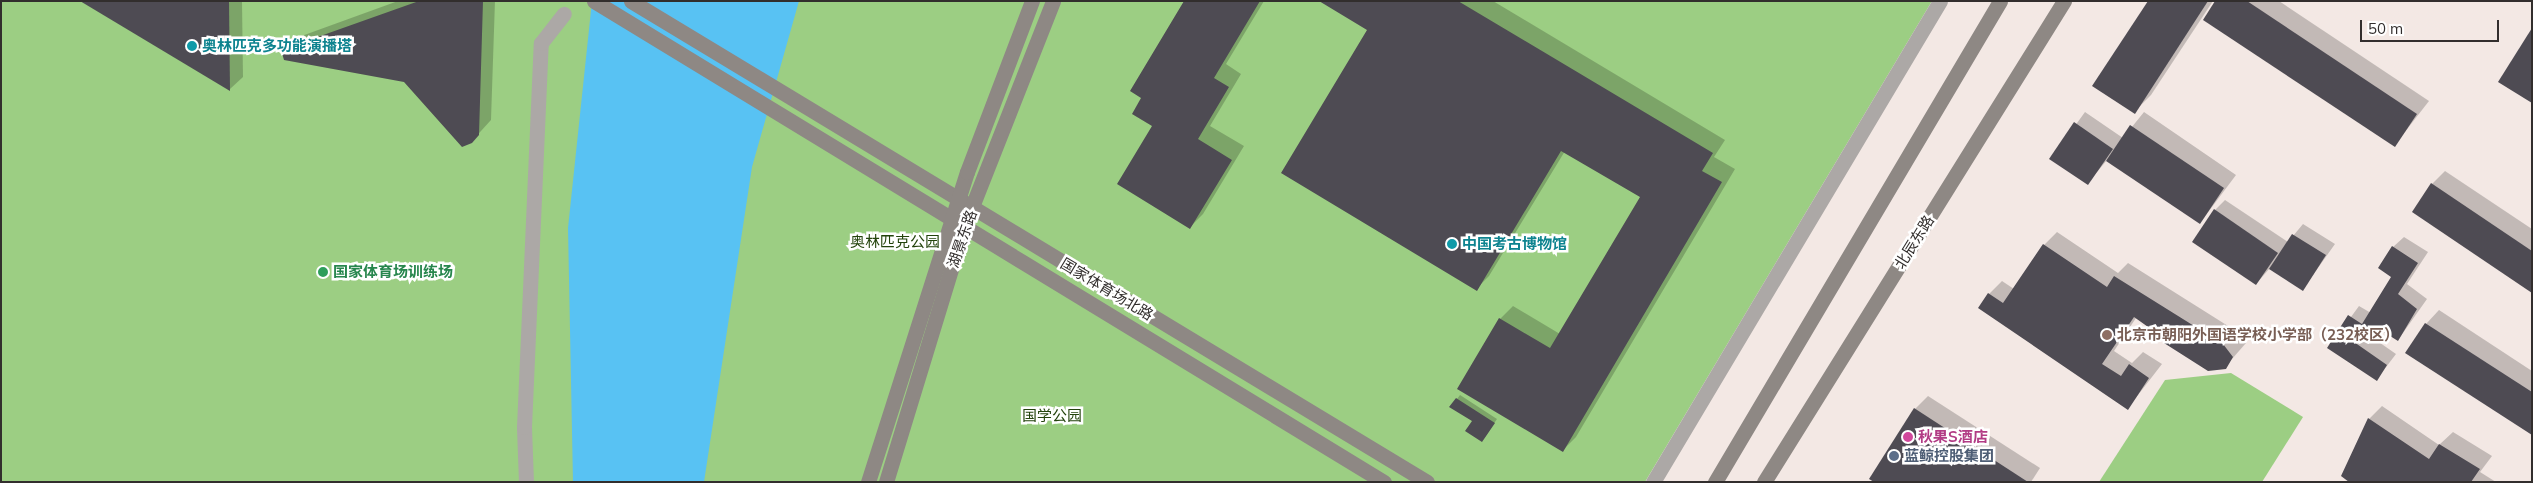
<!DOCTYPE html>
<meta charset="utf-8">
<style>
body{margin:0}
#map{position:relative;width:2533px;height:483px;overflow:hidden;background:#f3e8e4;font-family:Mulish,"Noto Sans SC",sans-serif}
div>[style]{position:absolute}
.green>*{inset:0;background:#9cce83}
.water>*{inset:0;background:#58c2f3}
.shadow>*{inset:0;background:#0003}
.building>*{inset:0;background:#4e4b53}
.street>*{height:15px;margin:-7.5px;padding:0 7.5px;transform-origin:7.5px;border-radius:7.5px;background:#aca8a6}
.secondary>*{height:15px;margin:-7.5px;padding:0 7.5px;transform-origin:7.5px;border-radius:7.5px;background:#8e8884}
.dots>*{width:14px;height:14px;translate:-50% -50%;box-sizing:border-box;border:2px solid #fff;border-radius:50%}
span{translate:-50% -50%;white-space:nowrap;text-align:center;line-height:1.15;-webkit-text-stroke:5px #fff;paint-order:stroke}
.culture-label{font-size:15px;color:#0d838f;font-weight:700}
.left{translate:0 -50%;text-align:left}
.street-label{font-size:15px;color:#322e2d}
.park-label{font-size:15px;color:#23430c}
.leisure-label{font-size:15px;color:#27864d;font-weight:700}
.education-label{font-size:15px;color:#785e54;font-weight:700}
.hotel-label{font-size:15px;color:#b23c85;font-weight:700}
.service-label{font-size:15px;color:#4e5e75;font-weight:700}
.frame{position:absolute;inset:0;border:2px solid #322e2d;pointer-events:none}
.scale{position:absolute;left:2360px;top:20px;width:139px;height:22px;box-sizing:border-box;border:2px solid #322e2d;border-top:0;padding-left:6px;font-size:15px;line-height:18px;white-space:nowrap;color:#322e2d;-webkit-text-stroke:4px #fff;paint-order:stroke}
</style>
<div id="map">
<div class="green">
<div style="clip-path:polygon(1px 1px,1932px 1px,1645px 482px,1px 482px)"></div>
<div style="clip-path:polygon(2231px 373px,2303px 417px,2262px 482px,2099px 482px,2165px 380px)"></div>
</div>
<div class="water">
<div style="clip-path:polygon(592px 1px,799px 1px,752px 167px,704px 482px,573px 482px,568px 228px)"></div>
</div>
<div class="shadow">
<div style="clip-path:polygon(83px 1px,242px 1px,243px 77px,230px 89px)"></div>
<div style="clip-path:polygon(398px 1px,495px 1px,491px 120px,471px 142px,405px 81px,283px 51px,296px 38px)"></div>
<div style="clip-path:polygon(1185px 1px,1264px 1px,1226px 64px,1241px 74px,1210px 126px,1244px 146px,1203px 214px,1190px 227px,1143px 97px)"></div>
<div style="clip-path:polygon(1322px 1px,1493px 1px,1725px 140px,1714px 157px,1735px 169px,1576px 437px,1563px 450px,1500px 319px,1513px 306px,1560px 334px,1641px 197px,1565px 151px,1489px 276px,1476px 289px,1369px 30px)"></div>
<div style="clip-path:polygon(2149px 1px,2213px 1px,2151px 95px,2134px 112px)"></div>
<div style="clip-path:polygon(2217px 1px,2279px 1px,2429px 101px,2394px 146px)"></div>
<div style="clip-path:polygon(2085px 112px,2123px 138px,2144px 112px,2236px 175px,2200px 223px,2107px 160px,2087px 184px,2051px 159px)"></div>
<div style="clip-path:polygon(2445px 171px,2532px 229px,2532px 291px,2432px 184px)"></div>
<div style="clip-path:polygon(2225px 200px,2288px 242px,2303px 224px,2335px 244px,2303px 289px,2270px 268px,2256px 284px,2215px 210px)"></div>
<div style="clip-path:polygon(2057px 232px,2118px 273px,2128px 263px,2236px 331px,2246px 343px,2225px 367px,2136px 318px,2114px 351px,2132px 363px,2143px 352px,2162px 364px,2128px 408px,1989px 294px,2002px 281px,2014px 289px,2044px 245px)"></div>
<div style="clip-path:polygon(2404px 237px,2428px 252px,2407px 284px,2427px 299px,2398px 340px,2379px 328px,2363px 331px,2396px 354px,2377px 379px,2329px 347px,2359px 306px,2371px 313px,2393px 277px,2393px 247px)"></div>
<div style="clip-path:polygon(2439px 310px,2532px 371px,2532px 434px,2426px 324px)"></div>
<div style="clip-path:polygon(1460px 395px,1497px 419px,1485px 437px,1473px 421px,1451px 407px)"></div>
<div style="clip-path:polygon(1928px 396px,2040px 468px,2031px 482px,1876px 482px,1915px 409px)"></div>
<div style="clip-path:polygon(2382px 406px,2439px 445px,2453px 432px,2492px 456px,2480px 472px,2496px 482px,2413px 482px,2369px 419px)"></div>
</div>
<div class="building">
<div style="clip-path:polygon(80px 1px,229px 1px,230px 91px)"></div>
<div style="clip-path:polygon(419px 1px,483px 1px,479px 135px,472px 143px,462px 147px,404px 82px,284px 60px,281px 50px)"></div>
<div style="clip-path:polygon(1184px 1px,1260px 1px,1214px 78px,1229px 87px,1198px 139px,1232px 160px,1190px 229px,1117px 184px,1152px 126px,1132px 114px,1141px 98px,1130px 91px)"></div>
<div style="clip-path:polygon(1319px 1px,1458px 1px,1713px 153px,1702px 171px,1722px 182px,1563px 452px,1457px 389px,1499px 318px,1550px 348px,1640px 197px,1561px 151px,1477px 291px,1281px 173px,1367px 30px)"></div>
<div style="clip-path:polygon(2148px 1px,2208px 1px,2135px 114px,2092px 86px)"></div>
<div style="clip-path:polygon(2215px 1px,2247px 1px,2417px 114px,2395px 147px,2203px 20px)"></div>
<div style="clip-path:polygon(2532px 28px,2532px 103px,2498px 82px)"></div>
<div style="clip-path:polygon(2074px 122px,2113px 149px,2088px 185px,2049px 159px)"></div>
<div style="clip-path:polygon(2130px 125px,2224px 188px,2200px 224px,2106px 161px)"></div>
<div style="clip-path:polygon(2431px 183px,2532px 251px,2532px 293px,2412px 212px)"></div>
<div style="clip-path:polygon(2214px 209px,2278px 253px,2256px 285px,2192px 242px)"></div>
<div style="clip-path:polygon(2292px 234px,2326px 255px,2303px 291px,2269px 269px)"></div>
<div style="clip-path:polygon(2043px 244px,2107px 287px,2114px 276px,2223px 344px,2233px 357px,2226px 369px,2208px 371px,2164px 343px,2158px 334px,2134px 317px,2102px 364px,2121px 376px,2129px 364px,2149px 378px,2128px 410px,1978px 308px,1988px 293px,2003px 303px)"></div>
<div style="clip-path:polygon(2392px 246px,2418px 263px,2398px 294px,2417px 309px,2398px 341px,2379px 329px,2364px 330px,2354px 342px,2387px 365px,2377px 381px,2327px 348px,2348px 315px,2362px 324px,2391px 277px,2378px 268px)"></div>
<div style="clip-path:polygon(2425px 323px,2532px 392px,2532px 435px,2405px 353px)"></div>
<div style="clip-path:polygon(1456px 398px,1495px 423px,1482px 442px,1465px 431px,1472px 421px,1449px 407px)"></div>
<div style="clip-path:polygon(1914px 408px,2028px 482px,1874px 482px,1869px 479px)"></div>
<div style="clip-path:polygon(2368px 418px,2429px 459px,2439px 444px,2480px 469px,2471px 482px,2349px 482px,2341px 476px)"></div>
</div>
<div class="street">
<div style="left:526px;top:482px;width:55px;rotate:-92.1deg"></div>
<div style="left:524px;top:427px;width:384px;rotate:-87.5deg"></div>
<div style="left:541px;top:43px;width:37px;rotate:-52deg"></div>
<div style="left:1653px;top:482px;width:560px;rotate:-59.18deg"></div>
</div>
<div class="secondary">
<div style="left:594px;top:1px;width:925px;rotate:31.34deg"></div>
<div style="left:631px;top:1px;width:930px;rotate:31.14deg"></div>
<div style="left:868px;top:482px;width:325px;rotate:-72.3deg"></div>
<div style="left:967px;top:172px;width:183px;rotate:-69.2deg"></div>
<div style="left:886px;top:482px;width:267px;rotate:-73deg"></div>
<div style="left:964px;top:227px;width:243px;rotate:-68.5deg"></div>
<div style="left:1715px;top:482px;width:559px;rotate:-59.35deg"></div>
<div style="left:1764px;top:482px;width:567px;rotate:-58.05deg"></div>
</div>
<div class="dots">
<div style="left:192px;top:46px;background:#0f9aa8"></div>
<div style="left:1452px;top:244px;background:#0f9aa8"></div>
<div style="left:323px;top:272px;background:#2e9e5b"></div>
<div style="left:2107px;top:335px;background:#8d6e63"></div>
<div style="left:1908px;top:437px;background:#d1479c"></div>
<div style="left:1894px;top:456px;background:#5c6f8a"></div>
</div>
<div class="culture-label">
<span class="left" style="left:202px;top:46px">奥林匹克多功能演播塔</span>
<span class="left" style="left:1462px;top:244px">中国考古博物馆</span>
</div>
<div class="street-label">
<span style="left:962px;top:239px;rotate:-71deg">湖景东路</span>
<span style="left:1914px;top:242px;rotate:-58deg">北辰东路</span>
<span style="left:1107px;top:289px;rotate:31deg">国家体育场北路</span>
</div>
<div class="park-label">
<span style="left:895px;top:242px">奥林匹克公园</span>
<span style="left:1052px;top:416px">国学公园</span>
</div>
<div class="leisure-label">
<span class="left" style="left:333px;top:272px">国家体育场训练场</span>
</div>
<div class="education-label">
<span class="left" style="left:2117px;top:335px">北京市朝阳外国语学校小学部（232校区）</span>
</div>
<div class="hotel-label">
<span class="left" style="left:1918px;top:437px">秋果S酒店</span>
</div>
<div class="service-label">
<span class="left" style="left:1904px;top:456px">蓝鲸控股集团</span>
</div>
<div class="frame"></div>
<div class="scale">50 m</div>
</div>
